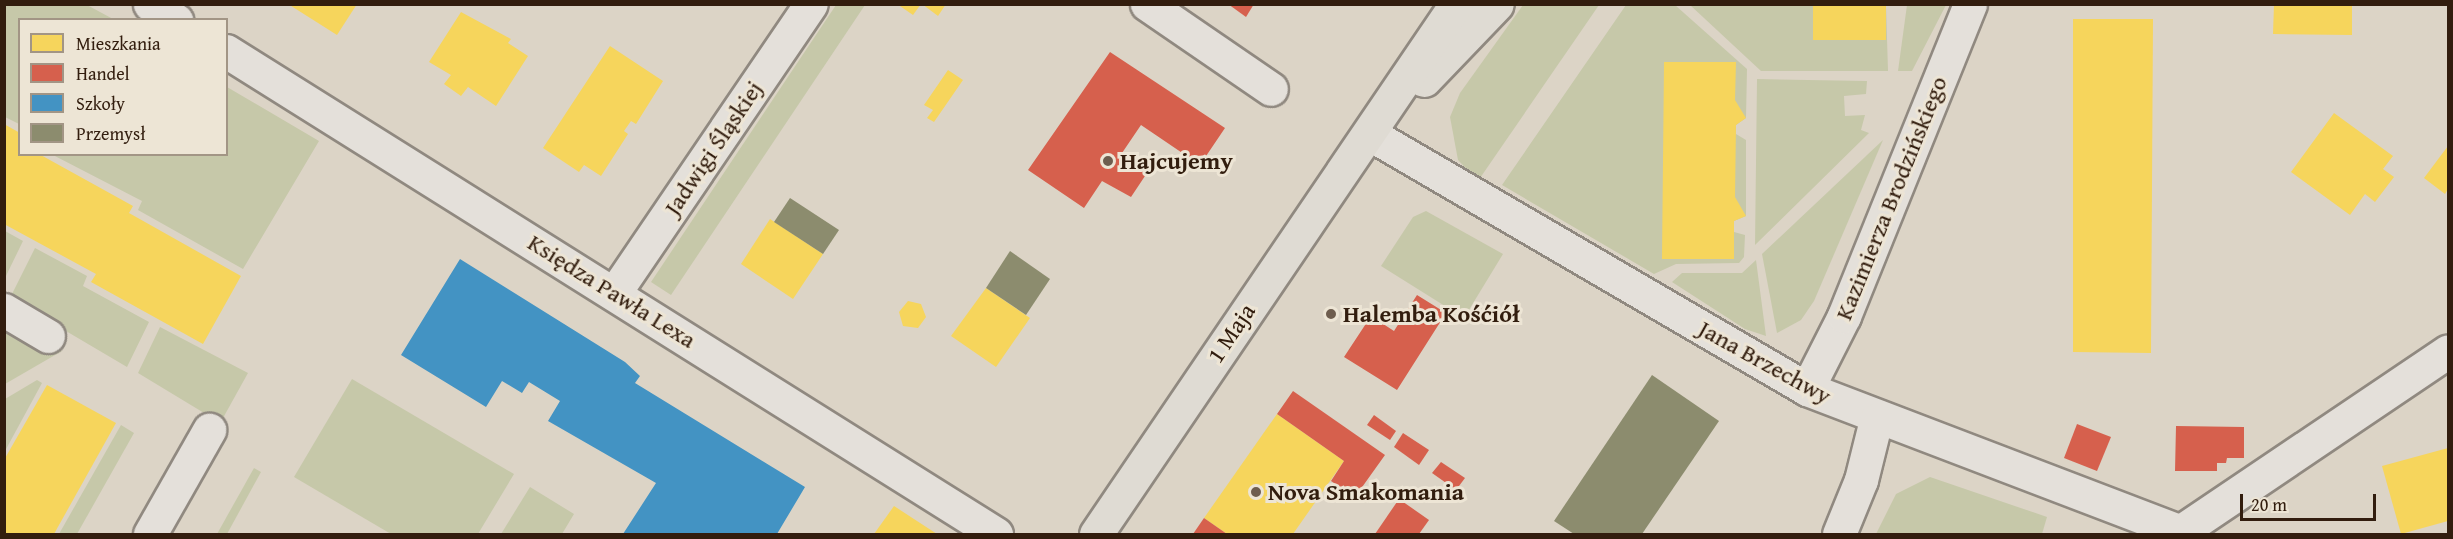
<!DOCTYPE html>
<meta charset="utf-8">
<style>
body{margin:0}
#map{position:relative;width:2453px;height:539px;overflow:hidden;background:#dcd4c6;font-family:"Gentium Book Plus",serif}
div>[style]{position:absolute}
.green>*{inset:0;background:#c6c8a9}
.homes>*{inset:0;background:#f6d55c}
.shops>*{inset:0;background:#d6604d}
.schools>*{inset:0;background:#4393c3}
.industry>*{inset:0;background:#8c8c6e}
.roads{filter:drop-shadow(2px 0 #908980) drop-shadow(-2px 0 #908980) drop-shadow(0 2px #908980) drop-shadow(0 -2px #908980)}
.minor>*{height:33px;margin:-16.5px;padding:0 16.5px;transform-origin:16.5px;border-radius:16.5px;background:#e4e0da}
.major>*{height:33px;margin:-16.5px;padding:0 16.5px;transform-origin:16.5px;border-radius:16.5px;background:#dfdbd3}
.dots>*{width:16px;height:16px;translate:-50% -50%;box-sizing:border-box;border:3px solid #ede5d5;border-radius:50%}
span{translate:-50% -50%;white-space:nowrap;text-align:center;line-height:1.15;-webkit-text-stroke:6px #ede5d5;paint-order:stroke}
.street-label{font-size:24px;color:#321d0e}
.poi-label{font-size:24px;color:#321d0e;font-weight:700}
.left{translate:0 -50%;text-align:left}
.frame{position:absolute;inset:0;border:6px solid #321d0e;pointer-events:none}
.legend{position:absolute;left:18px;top:18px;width:210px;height:138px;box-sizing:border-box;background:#ede5d5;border:2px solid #a29585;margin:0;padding:8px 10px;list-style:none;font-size:18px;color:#321d0e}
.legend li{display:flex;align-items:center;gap:12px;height:30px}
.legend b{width:30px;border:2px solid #a29585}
.scale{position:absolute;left:2240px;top:494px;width:136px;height:27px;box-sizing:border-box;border:3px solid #321d0e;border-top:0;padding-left:8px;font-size:18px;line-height:21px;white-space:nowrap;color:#321d0e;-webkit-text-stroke:4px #ede5d5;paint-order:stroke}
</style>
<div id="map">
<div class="green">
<div style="clip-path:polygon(4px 5px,87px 5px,113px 19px,20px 20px,19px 124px,5px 117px)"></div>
<div style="clip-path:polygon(836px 5px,865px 5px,671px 295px,651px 282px)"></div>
<div style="clip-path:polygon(1523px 5px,1599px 5px,1478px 181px,1458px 160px,1450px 117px,1460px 93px)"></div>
<div style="clip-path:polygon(1626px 5px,1675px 5px,1747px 69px,1746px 118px,1736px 125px,1736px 134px,1746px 140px,1746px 216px,1734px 221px,1734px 232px,1745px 235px,1744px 257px,1739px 263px,1676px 264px,1654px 274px,1502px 185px)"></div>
<div style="clip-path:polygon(1690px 5px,1886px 5px,1888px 71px,1761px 71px)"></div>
<div style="clip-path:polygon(1907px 5px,1946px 5px,1912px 71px,1898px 71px)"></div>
<div style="clip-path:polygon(1757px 79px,1867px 81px,1866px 94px,1844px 96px,1845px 116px,1865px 115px,1861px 130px,1869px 133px,1755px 245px)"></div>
<div style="clip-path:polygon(227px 87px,319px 141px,243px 269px,138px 210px,142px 201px,53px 155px,226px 154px)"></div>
<div style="clip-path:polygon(1883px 140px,1814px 301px,1801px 320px,1777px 333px,1762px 254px)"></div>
<div style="clip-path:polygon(1426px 211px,1503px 254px,1464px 318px,1381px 266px,1413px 217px)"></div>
<div style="clip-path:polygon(5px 231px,23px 241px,5px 278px)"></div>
<div style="clip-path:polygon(35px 248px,87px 276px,83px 286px,149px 322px,127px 367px,10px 298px)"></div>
<div style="clip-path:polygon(1756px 260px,1766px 336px,1745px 329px,1672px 282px,1682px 273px,1742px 273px)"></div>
<div style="clip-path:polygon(8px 320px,62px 351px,5px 384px,4px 323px)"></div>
<div style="clip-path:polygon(160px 327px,248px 373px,223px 418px,214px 419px,138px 373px)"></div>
<div style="clip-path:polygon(352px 379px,514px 474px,478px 534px,391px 534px,294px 477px)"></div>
<div style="clip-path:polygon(37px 380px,42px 383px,5px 451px,5px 399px)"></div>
<div style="clip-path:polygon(121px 425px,134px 433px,77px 534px,59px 534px)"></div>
<div style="clip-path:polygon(254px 468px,261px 472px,227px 534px,217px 534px)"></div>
<div style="clip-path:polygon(1930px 477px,2047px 517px,2042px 534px,1876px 534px,1896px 494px)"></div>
<div style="clip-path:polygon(530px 487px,574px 514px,562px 534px,501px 534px)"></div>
</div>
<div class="homes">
<div style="clip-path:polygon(288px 4px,357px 4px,337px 35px)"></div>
<div style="clip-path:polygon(897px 4px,921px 4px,913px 15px)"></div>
<div style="clip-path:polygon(922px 4px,946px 4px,938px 16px)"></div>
<div style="clip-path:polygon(1813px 4px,1886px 4px,1886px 40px,1813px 40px)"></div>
<div style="clip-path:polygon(2274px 4px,2352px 4px,2352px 35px,2273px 34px)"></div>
<div style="clip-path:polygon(461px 12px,511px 39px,508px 43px,528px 56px,496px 106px,468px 87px,461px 96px,444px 84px,451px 75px,429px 62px)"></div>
<div style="clip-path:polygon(2073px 19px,2153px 19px,2151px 353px,2073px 352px)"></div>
<div style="clip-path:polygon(610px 46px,663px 81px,636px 124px,631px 121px,624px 131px,628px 134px,601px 176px,584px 165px,579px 172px,543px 148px)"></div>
<div style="clip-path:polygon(1664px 62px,1736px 62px,1735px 100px,1746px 118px,1736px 125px,1735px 197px,1746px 216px,1734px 221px,1734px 259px,1662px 259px)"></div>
<div style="clip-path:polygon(948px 70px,963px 80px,934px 122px,927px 118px,933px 110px,924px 105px)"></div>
<div style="clip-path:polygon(2334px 113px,2393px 156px,2383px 169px,2394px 177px,2375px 202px,2365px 194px,2350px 215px,2291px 172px)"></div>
<div style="clip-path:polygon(4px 124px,20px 133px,20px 154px,39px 154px,133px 206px,129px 213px,241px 276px,203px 344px,91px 282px,96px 274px,4px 224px)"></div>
<div style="clip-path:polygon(2448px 146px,2448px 189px,2445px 194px,2424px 178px)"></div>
<div style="clip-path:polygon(770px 219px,823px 254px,793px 299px,741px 264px)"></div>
<div style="clip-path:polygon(986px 288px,1030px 318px,996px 367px,951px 336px)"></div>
<div style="clip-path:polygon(908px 301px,921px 304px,926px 317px,918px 328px,903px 326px,899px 312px)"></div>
<div style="clip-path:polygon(47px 385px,116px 423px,54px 534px,4px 534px,4px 460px)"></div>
<div style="clip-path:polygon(1277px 414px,1344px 461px,1293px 534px,1227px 534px,1204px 518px)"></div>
<div style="clip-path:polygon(2448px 448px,2448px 521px,2401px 534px,2382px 466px)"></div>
<div style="clip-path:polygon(894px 506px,937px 534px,874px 534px)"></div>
</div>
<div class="shops">
<div style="clip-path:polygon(1228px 4px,1254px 4px,1246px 17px)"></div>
<div style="clip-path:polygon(1110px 52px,1225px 128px,1200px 165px,1141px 125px,1122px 153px,1147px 173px,1131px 197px,1102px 181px,1084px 208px,1028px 170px)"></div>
<div style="clip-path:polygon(1417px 295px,1446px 313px,1397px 390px,1344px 357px,1371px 316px,1394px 331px)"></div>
<div style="clip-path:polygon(1293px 391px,1385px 455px,1355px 497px,1331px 481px,1344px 461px,1277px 414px)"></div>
<div style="clip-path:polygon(1374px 415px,1396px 431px,1390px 440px,1367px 425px)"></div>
<div style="clip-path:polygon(2077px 424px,2111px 437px,2097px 471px,2064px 458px)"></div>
<div style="clip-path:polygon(2176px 426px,2244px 427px,2244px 458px,2227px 458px,2226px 463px,2217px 463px,2217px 471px,2175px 471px)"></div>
<div style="clip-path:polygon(1403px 433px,1429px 450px,1419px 465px,1394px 447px)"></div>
<div style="clip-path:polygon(1441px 462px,1465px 478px,1456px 490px,1432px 473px)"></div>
<div style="clip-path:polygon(1399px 499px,1429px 520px,1419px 534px,1375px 534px)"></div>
<div style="clip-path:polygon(1204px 518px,1227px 534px,1193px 534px)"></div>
</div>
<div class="schools">
<div style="clip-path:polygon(460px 259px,625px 362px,640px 376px,635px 383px,805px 487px,777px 534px,623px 534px,656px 483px,548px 421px,560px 401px,529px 382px,522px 393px,502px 381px,486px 407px,401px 355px)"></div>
</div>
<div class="industry">
<div style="clip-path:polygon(790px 198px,839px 230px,823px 254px,774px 222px)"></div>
<div style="clip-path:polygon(1010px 251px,1050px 279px,1026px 315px,986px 288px)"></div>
<div style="clip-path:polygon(1652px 375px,1719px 421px,1642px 534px,1574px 534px,1554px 521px)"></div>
</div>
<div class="roads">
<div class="minor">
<div style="left:150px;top:4px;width:31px;rotate:32deg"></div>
<div style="left:1147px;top:4px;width:150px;rotate:34.4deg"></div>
<div style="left:226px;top:51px;width:909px;rotate:32.1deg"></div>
<div style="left:1370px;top:134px;width:506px;rotate:30.26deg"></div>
<div style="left:1807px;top:389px;width:406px;rotate:20.9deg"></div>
<div style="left:615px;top:292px;width:348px;rotate:-55.8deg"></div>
<div style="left:4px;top:310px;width:51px;rotate:30.6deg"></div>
<div style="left:1807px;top:389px;width:82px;rotate:-63.1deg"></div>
<div style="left:1844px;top:316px;width:336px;rotate:-68deg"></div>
<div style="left:2180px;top:532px;width:323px;rotate:-34deg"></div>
<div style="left:150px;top:534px;width:120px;rotate:-60.4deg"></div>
<div style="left:1839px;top:534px;width:58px;rotate:-67.8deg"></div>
<div style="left:1861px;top:480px;width:62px;rotate:-76deg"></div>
</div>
<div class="major">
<div style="left:1424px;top:80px;width:105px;rotate:-46.2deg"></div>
<div style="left:1096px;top:534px;width:641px;rotate:-55.81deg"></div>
</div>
</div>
<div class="dots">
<div style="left:1108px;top:161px;background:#6e5d4e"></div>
<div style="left:1331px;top:314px;background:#6e5d4e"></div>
<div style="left:1256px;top:492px;background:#6e5d4e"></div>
</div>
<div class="street-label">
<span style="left:713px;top:148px;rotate:-56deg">Jadwigi Śląskiej</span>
<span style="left:1891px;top:198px;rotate:-68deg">Kazimierza Brodzińskiego</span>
<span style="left:612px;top:291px;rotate:32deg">Księdza Pawła Lexa</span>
<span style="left:1231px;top:333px;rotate:-56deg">1 Maja</span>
<span style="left:1765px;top:362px;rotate:29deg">Jana Brzechwy</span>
</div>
<div class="poi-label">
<span class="left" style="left:1120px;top:161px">Hajcujemy</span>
<span class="left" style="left:1343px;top:314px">Halemba Kośćiół</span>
<span class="left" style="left:1268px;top:492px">Nova Smakomania</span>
</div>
<div class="frame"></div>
<ul class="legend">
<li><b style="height:16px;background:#f6d55c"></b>Mieszkania</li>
<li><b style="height:16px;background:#d6604d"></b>Handel</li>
<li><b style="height:16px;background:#4393c3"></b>Szkoły</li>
<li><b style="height:16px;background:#8c8c6e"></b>Przemysł</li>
</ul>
<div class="scale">20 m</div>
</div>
